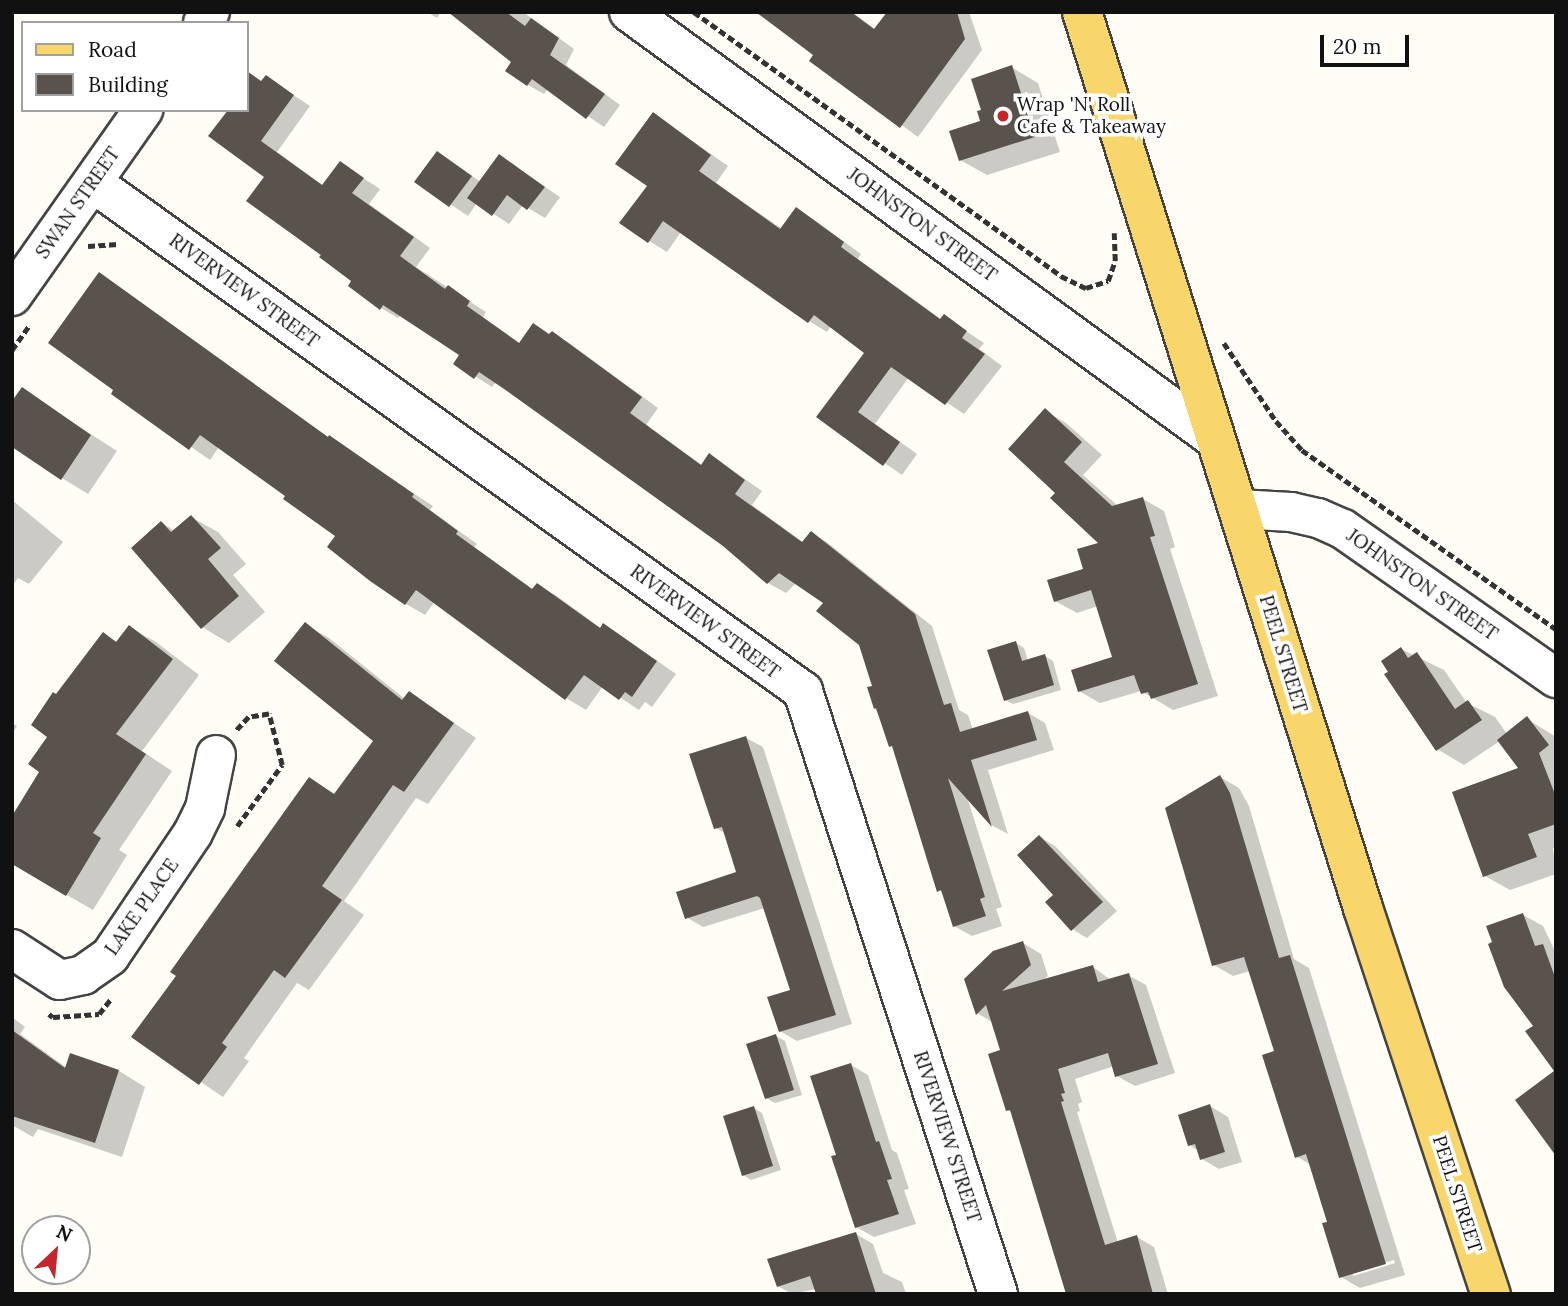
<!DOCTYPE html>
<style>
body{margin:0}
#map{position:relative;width:1568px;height:1306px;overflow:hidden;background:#fffdf5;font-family:Lora,serif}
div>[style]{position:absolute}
.shadow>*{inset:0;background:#0003}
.building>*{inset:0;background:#5a524d}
.path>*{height:4.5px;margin-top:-2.25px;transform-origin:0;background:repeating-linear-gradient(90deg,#333 0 7px,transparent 0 10.5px)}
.roads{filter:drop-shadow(2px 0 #444) drop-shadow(-2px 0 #444) drop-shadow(0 2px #444) drop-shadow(0 -2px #444)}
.minor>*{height:38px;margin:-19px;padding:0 19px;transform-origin:19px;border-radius:19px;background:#fff}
.major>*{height:38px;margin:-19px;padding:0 19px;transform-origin:19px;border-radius:19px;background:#f9d66b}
.dots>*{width:19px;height:19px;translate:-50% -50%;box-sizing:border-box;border:4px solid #fff;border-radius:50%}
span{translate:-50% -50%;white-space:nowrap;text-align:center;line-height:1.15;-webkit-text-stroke:7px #fff;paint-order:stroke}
.poi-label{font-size:19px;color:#111}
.left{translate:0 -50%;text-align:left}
.street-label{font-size:19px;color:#111}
.frame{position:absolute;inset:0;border:14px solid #111;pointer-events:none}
.legend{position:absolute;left:21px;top:21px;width:228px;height:91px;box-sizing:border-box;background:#fff;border:2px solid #a0a0a0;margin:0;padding:9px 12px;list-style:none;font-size:21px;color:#111}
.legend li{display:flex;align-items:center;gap:14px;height:35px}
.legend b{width:35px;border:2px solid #a0a0a0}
.north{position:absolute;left:21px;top:1215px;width:70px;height:70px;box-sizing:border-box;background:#fff;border:2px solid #a0a0a0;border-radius:50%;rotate:26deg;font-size:19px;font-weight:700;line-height:28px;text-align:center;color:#111}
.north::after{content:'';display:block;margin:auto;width:24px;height:32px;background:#c4262e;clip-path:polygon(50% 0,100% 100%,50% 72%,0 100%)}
.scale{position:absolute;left:1320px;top:35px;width:89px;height:32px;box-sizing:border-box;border:4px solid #111;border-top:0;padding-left:9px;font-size:21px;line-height:24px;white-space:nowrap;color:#111;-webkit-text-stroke:5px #fff;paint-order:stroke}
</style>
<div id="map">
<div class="shadow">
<div style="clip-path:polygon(427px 12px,441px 12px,437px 18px)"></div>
<div style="clip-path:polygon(450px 12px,523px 12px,574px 49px,566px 65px,620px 105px,604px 127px,548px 89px,544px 94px,528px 85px,514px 62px)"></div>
<div style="clip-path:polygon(755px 12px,852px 12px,876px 30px,925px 12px,969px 12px,982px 50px,918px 137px,812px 60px,816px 55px)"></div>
<div style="clip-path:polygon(1011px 67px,1038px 83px,1060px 152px,987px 175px,960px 160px,982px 123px,983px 111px)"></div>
<div style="clip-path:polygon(249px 75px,262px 82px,266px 77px,310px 106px,277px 152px,324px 186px,340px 163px,380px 189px,369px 204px,430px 248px,416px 267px,486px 312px,483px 317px,521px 344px,552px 333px,569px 343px,658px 408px,646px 425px,702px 465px,709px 456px,726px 466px,762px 491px,752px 505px,804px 543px,811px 533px,828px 543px,932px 626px,959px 710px,968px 715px,973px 730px,1028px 713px,1045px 723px,1054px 750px,988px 770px,1008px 834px,993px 826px,967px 797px,1002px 907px,996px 909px,1002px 926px,972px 936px,954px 926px,944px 894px,939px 890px,894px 748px,875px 708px,874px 687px,861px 644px,825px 603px,796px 583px,786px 593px,768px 583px,724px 545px,496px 382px,492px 387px,455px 363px,462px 355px,401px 315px,398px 318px,381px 308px,350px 285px,354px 281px,249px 201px,267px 176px,247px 110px)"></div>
<div style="clip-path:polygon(654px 114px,728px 166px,716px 183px,782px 229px,796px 209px,814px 220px,861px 254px,858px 259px,942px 320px,944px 317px,984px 343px,979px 349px,1002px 366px,964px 414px,909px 377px,875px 424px,917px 454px,902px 475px,818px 417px,866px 352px,831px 326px,827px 332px,809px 321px,681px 232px,667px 252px,649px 241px)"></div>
<div style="clip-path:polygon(438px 153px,481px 182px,500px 157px,560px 197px,545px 218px,523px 205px,509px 224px,477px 203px,468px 216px,417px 182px)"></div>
<div style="clip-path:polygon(100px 274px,329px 438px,433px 506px,430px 510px,477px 544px,474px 547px,534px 590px,537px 585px,557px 596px,602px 629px,604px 625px,623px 637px,676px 674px,652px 707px,645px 702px,639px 710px,603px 686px,586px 710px,566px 698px,435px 601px,425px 615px,406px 604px,337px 536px,288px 495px,219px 447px,210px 460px,113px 393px,116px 390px)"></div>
<div style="clip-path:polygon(22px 390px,117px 451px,88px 494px,62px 478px)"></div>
<div style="clip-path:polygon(1045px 411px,1066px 423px,1102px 455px,1083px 475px,1118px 506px,1143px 499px,1164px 511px,1175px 547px,1170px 549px,1218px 696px,1173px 710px,1141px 691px,1100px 703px,1079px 691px,1115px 658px,1098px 606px,1077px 613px,1055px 601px,1085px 570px,1102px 543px,1058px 493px)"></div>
<div style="clip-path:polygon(12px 500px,63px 542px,29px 584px,18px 578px,12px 586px)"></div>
<div style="clip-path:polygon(191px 517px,218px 532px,246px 564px,233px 575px,265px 612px,229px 643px,202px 627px,162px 523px,175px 531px)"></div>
<div style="clip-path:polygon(306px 625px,329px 638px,405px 699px,410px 693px,476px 738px,428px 804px,416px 798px,344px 901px,364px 915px,309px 990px,297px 983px,244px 1058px,249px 1061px,223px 1097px,134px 1037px,309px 779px,336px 795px,375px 741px)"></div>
<div style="clip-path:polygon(129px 627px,156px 642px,199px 675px,142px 751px,172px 771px,119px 850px,127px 855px,93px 910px,67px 895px,42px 771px,57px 696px,103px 634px,118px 642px)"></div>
<div style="clip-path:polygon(1016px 643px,1024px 648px,1028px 661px,1045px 656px,1053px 661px,1061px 690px,1013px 704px,1005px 700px)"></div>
<div style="clip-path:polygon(1401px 649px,1444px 670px,1467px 703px,1495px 717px,1507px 734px,1527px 719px,1556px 737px,1556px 847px,1553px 848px,1556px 874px,1510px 890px,1485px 876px,1521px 769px,1500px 741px,1464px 765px,1437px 749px)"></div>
<div style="clip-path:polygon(12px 723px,17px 726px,12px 735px)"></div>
<div style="clip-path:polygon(746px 738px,763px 747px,852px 1024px,797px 1041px,780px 1031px,792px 991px,765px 908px,703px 927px,686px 917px,739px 873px,726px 834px,716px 828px)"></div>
<div style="clip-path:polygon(evenodd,1220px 777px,1239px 788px,1249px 806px,1294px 959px,1309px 968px,1405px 1275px,1360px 1288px,1341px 1277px,1330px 1223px,1311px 1165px,1296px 1156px,1276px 1053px,1250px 971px,1233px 976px,1214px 965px,1220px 777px,1394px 1260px,1395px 1263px,1353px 1276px,1353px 1272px,1394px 1260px)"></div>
<div style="clip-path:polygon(1040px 837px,1055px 846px,1117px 911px,1087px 938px,1072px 929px,1056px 895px)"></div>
<div style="clip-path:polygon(1523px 915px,1543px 926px,1556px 953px,1556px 1070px,1535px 1026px)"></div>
<div style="clip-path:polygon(1023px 943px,1041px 954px,1048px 976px,1042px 981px,1093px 967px,1111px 980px,1128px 975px,1146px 985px,1175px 1073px,1135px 1086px,1117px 1076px,1114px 1066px,1075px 1079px,1082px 1102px,1078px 1104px,1080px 1111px,1077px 1112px,1118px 1243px,1137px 1237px,1154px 1247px,1168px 1294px,1068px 1294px,1011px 1112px,1008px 1110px,1002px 1051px,992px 1022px,977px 1013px)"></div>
<div style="clip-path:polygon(12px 1017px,25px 1027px,20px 1034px,67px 1068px,119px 1071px,145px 1087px,122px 1157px,38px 1129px,33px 1137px,12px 1125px)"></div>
<div style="clip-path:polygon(776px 1036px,785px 1041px,802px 1095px,775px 1103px,766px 1098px)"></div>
<div style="clip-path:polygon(851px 1065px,868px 1075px,892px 1150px,897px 1153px,909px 1189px,904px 1190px,916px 1224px,874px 1237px,856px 1227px,838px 1156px)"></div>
<div style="clip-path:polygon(1210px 1106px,1228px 1117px,1242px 1162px,1219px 1169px,1202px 1159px,1199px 1151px,1189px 1145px)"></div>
<div style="clip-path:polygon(754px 1108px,762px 1113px,781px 1170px,751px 1180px,743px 1175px)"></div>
<div style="clip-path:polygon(856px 1234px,873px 1244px,883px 1273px,902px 1282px,906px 1294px,818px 1294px,816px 1289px,792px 1294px,778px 1286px)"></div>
</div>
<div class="building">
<div style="clip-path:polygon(448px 12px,506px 12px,525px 26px,531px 18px,559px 38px,550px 55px,605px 94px,586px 119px,532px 79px,527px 86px,505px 71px,511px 62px)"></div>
<div style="clip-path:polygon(756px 12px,851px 12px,874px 29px,887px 12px,957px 12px,965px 39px,900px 128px,809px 61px,813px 55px)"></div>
<div style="clip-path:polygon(1012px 65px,1035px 137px,959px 161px,949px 131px,980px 121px,977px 111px,981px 110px,971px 79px)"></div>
<div style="clip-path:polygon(247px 71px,261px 81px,266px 75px,294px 95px,261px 141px,322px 185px,340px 161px,364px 178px,352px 193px,414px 237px,400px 256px,445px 289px,448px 285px,470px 301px,467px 306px,519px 343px,533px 323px,549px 334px,552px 331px,642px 397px,630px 413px,701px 465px,709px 453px,745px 480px,735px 494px,802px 542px,811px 531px,915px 614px,944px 705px,951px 703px,960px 732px,1028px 711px,1037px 740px,971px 760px,992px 827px,948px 778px,985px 897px,980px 899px,986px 916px,953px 927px,941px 890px,937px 892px,892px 746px,889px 747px,876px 708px,874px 709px,867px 687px,872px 686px,859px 645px,816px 611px,823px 603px,779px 573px,767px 584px,723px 546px,507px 391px,479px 372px,474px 379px,453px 364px,459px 355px,383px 305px,380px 310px,348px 286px,351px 281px,319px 257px,321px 255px,246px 201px,264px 177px,208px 136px,228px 110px,247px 110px)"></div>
<div style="clip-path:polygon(653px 112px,711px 155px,699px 171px,780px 229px,796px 207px,844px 242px,841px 247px,940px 319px,944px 314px,967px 331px,962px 338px,985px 354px,945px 405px,891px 367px,858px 412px,900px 442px,883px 466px,816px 417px,864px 353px,814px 315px,808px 323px,663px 221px,648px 243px,619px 223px,647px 186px,615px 164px)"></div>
<div style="clip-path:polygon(437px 151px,472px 176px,449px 207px,414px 182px)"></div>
<div style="clip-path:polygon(499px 154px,545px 187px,527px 210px,507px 195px,492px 216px,467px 198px)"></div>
<div style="clip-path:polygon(99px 272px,328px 437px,329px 435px,414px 494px,412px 497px,458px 531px,456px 534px,532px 589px,537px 583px,600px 628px,603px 623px,657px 661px,632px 697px,625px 692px,619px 700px,584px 675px,565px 700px,416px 590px,405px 605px,370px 581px,327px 547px,335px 536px,283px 499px,285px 496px,200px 435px,189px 450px,111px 394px,113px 390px,48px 343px)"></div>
<div style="clip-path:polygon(22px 387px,91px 435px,61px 480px,12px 447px,12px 401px)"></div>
<div style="clip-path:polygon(1045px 408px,1082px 442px,1064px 462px,1112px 506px,1143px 497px,1155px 536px,1150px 537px,1198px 684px,1151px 699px,1148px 692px,1141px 694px,1134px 675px,1078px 692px,1071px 670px,1112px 657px,1091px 590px,1054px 602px,1047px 580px,1083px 569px,1077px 549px,1098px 543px,1050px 498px,1055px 493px,1008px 449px)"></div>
<div style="clip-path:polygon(191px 515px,221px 548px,208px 559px,239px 596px,201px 629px,131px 548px,161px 521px,171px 532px)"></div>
<div style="clip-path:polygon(305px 622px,402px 700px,409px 691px,454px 723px,404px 792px,393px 785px,322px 886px,342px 900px,285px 978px,274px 970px,222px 1043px,227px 1047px,199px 1085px,131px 1037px,176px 976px,170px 972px,309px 777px,334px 794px,373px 741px,274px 661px)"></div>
<div style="clip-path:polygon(129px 625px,173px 659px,116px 734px,146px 754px,93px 833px,101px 838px,66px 896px,12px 864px,12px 816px,39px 772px,28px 764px,47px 737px,31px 725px,53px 692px,56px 694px,103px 632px,116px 642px)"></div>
<div style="clip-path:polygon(1016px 641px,1022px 661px,1045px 654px,1054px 685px,1004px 701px,987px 650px)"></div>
<div style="clip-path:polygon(1401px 647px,1408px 658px,1417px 652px,1455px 709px,1468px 700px,1482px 720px,1436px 751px,1384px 674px,1388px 672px,1381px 661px)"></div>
<div style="clip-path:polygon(1527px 716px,1549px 745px,1539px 753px,1556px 797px,1556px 824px,1528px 834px,1537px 857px,1483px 877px,1452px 792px,1518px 768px,1497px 740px)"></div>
<div style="clip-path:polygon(746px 736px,836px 1015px,779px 1032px,767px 997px,790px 990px,760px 898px,757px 896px,685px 919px,676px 892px,736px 872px,722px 827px,714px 829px,689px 754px)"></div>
<div style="clip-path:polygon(1220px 775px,1230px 793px,1279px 958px,1290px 955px,1386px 1264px,1339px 1278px,1322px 1223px,1327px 1222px,1306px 1154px,1295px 1158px,1262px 1055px,1274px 1051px,1244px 957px,1212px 966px,1165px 808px)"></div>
<div style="clip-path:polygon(1039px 835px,1103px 902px,1071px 931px,1045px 902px,1053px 895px,1017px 855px)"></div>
<div style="clip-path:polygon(1523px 913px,1535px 946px,1543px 944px,1556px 980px,1556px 1156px,1515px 1100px,1554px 1071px,1525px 1031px,1533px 1026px,1504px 987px,1488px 944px,1492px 942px,1486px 926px)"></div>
<div style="clip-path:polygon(1023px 941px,1031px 965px,1002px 991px,1093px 965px,1098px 982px,1129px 973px,1158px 1064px,1115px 1077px,1108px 1053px,1058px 1069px,1065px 1093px,1061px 1094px,1064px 1101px,1061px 1102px,1105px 1245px,1137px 1235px,1153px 1294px,1066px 1294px,1010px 1110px,1006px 1111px,988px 1054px,1000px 1050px,986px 1005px,976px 1015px,964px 979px,993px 951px)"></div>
<div style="clip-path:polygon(12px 1030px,65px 1068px,70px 1053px,119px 1070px,95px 1143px,12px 1116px)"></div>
<div style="clip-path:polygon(776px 1034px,794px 1090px,765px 1099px,746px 1044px)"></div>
<div style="clip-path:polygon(851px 1063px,876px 1142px,879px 1141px,892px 1179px,887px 1180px,899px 1214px,855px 1228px,831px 1156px,836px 1155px,810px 1076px)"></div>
<div style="clip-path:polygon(1210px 1104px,1225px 1152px,1200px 1160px,1195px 1144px,1188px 1146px,1178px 1115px)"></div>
<div style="clip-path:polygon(754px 1106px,773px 1166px,742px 1176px,723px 1116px)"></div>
<div style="clip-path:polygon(856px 1232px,876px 1294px,816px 1294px,810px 1276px,777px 1287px,767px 1259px)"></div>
</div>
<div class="path">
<div style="left:694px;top:12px;width:452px;rotate:35.7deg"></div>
<div style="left:1061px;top:276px;width:28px;rotate:26deg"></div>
<div style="left:1086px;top:288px;width:23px;rotate:-18deg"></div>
<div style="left:1108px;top:281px;width:21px;rotate:-71deg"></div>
<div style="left:1115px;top:261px;width:28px;rotate:-92deg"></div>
<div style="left:88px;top:246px;width:30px;rotate:-4deg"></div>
<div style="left:1224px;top:343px;width:94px;rotate:56.3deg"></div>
<div style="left:1276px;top:421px;width:39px;rotate:48deg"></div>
<div style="left:1302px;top:450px;width:311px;rotate:35.2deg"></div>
<div style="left:12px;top:350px;width:29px;rotate:-55deg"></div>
<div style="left:237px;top:826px;width:76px;rotate:-53.6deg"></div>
<div style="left:282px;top:765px;width:53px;rotate:-104.3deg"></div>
<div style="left:269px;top:714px;width:20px;rotate:171deg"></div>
<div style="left:249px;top:717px;width:18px;rotate:133deg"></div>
<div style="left:49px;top:1014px;width:5px;rotate:37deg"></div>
<div style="left:53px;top:1017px;width:46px;rotate:-3.7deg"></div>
<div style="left:99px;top:1014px;width:18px;rotate:-52deg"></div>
</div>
<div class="roads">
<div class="minor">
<div style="left:629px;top:12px;width:725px;rotate:36.08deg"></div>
<div style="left:203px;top:23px;width:13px;rotate:-58deg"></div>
<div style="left:93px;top:183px;width:873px;rotate:35.58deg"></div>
<div style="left:803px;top:691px;width:634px;rotate:72.08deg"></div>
<div style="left:12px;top:296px;width:228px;rotate:-54.8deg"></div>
<div style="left:1238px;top:509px;width:53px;rotate:3.2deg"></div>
<div style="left:1291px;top:512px;width:28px;rotate:13deg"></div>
<div style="left:1318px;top:518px;width:27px;rotate:24deg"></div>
<div style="left:1343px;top:529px;width:260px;rotate:35deg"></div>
<div style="left:12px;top:949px;width:57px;rotate:32.9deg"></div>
<div style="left:60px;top:980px;width:24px;rotate:-12deg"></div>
<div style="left:83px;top:975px;width:33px;rotate:-35deg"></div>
<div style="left:110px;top:956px;width:148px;rotate:-56deg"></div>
<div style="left:193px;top:833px;width:28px;rotate:-64deg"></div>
<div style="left:205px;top:808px;width:54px;rotate:-78.3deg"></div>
</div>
<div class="major">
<div style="left:1082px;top:12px;width:939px;rotate:72.59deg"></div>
<div style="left:1363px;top:908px;width:407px;rotate:71.7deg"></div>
</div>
</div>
<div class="dots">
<div style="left:1003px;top:116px;background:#c4262e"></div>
</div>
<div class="poi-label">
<span class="left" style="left:1017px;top:116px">Wrap 'N' Roll<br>Cafe &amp; Takeaway</span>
</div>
<div class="street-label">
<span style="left:78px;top:203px;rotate:-55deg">SWAN STREET</span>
<span style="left:922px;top:225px;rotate:36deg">JOHNSTON STREET</span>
<span style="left:244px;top:291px;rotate:36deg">RIVERVIEW STREET</span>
<span style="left:1422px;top:585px;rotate:35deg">JOHNSTON STREET</span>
<span style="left:705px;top:622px;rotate:36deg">RIVERVIEW STREET</span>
<span style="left:1283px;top:654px;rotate:73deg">PEEL STREET</span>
<span style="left:142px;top:907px;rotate:-55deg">LAKE PLACE</span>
<span style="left:947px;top:1137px;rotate:72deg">RIVERVIEW STREET</span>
<span style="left:1457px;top:1194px;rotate:72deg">PEEL STREET</span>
</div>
<div class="frame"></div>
<ul class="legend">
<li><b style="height:9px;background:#f9d66b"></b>Road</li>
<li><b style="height:19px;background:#5a524d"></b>Building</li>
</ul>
<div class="north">N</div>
<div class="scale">20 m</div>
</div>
